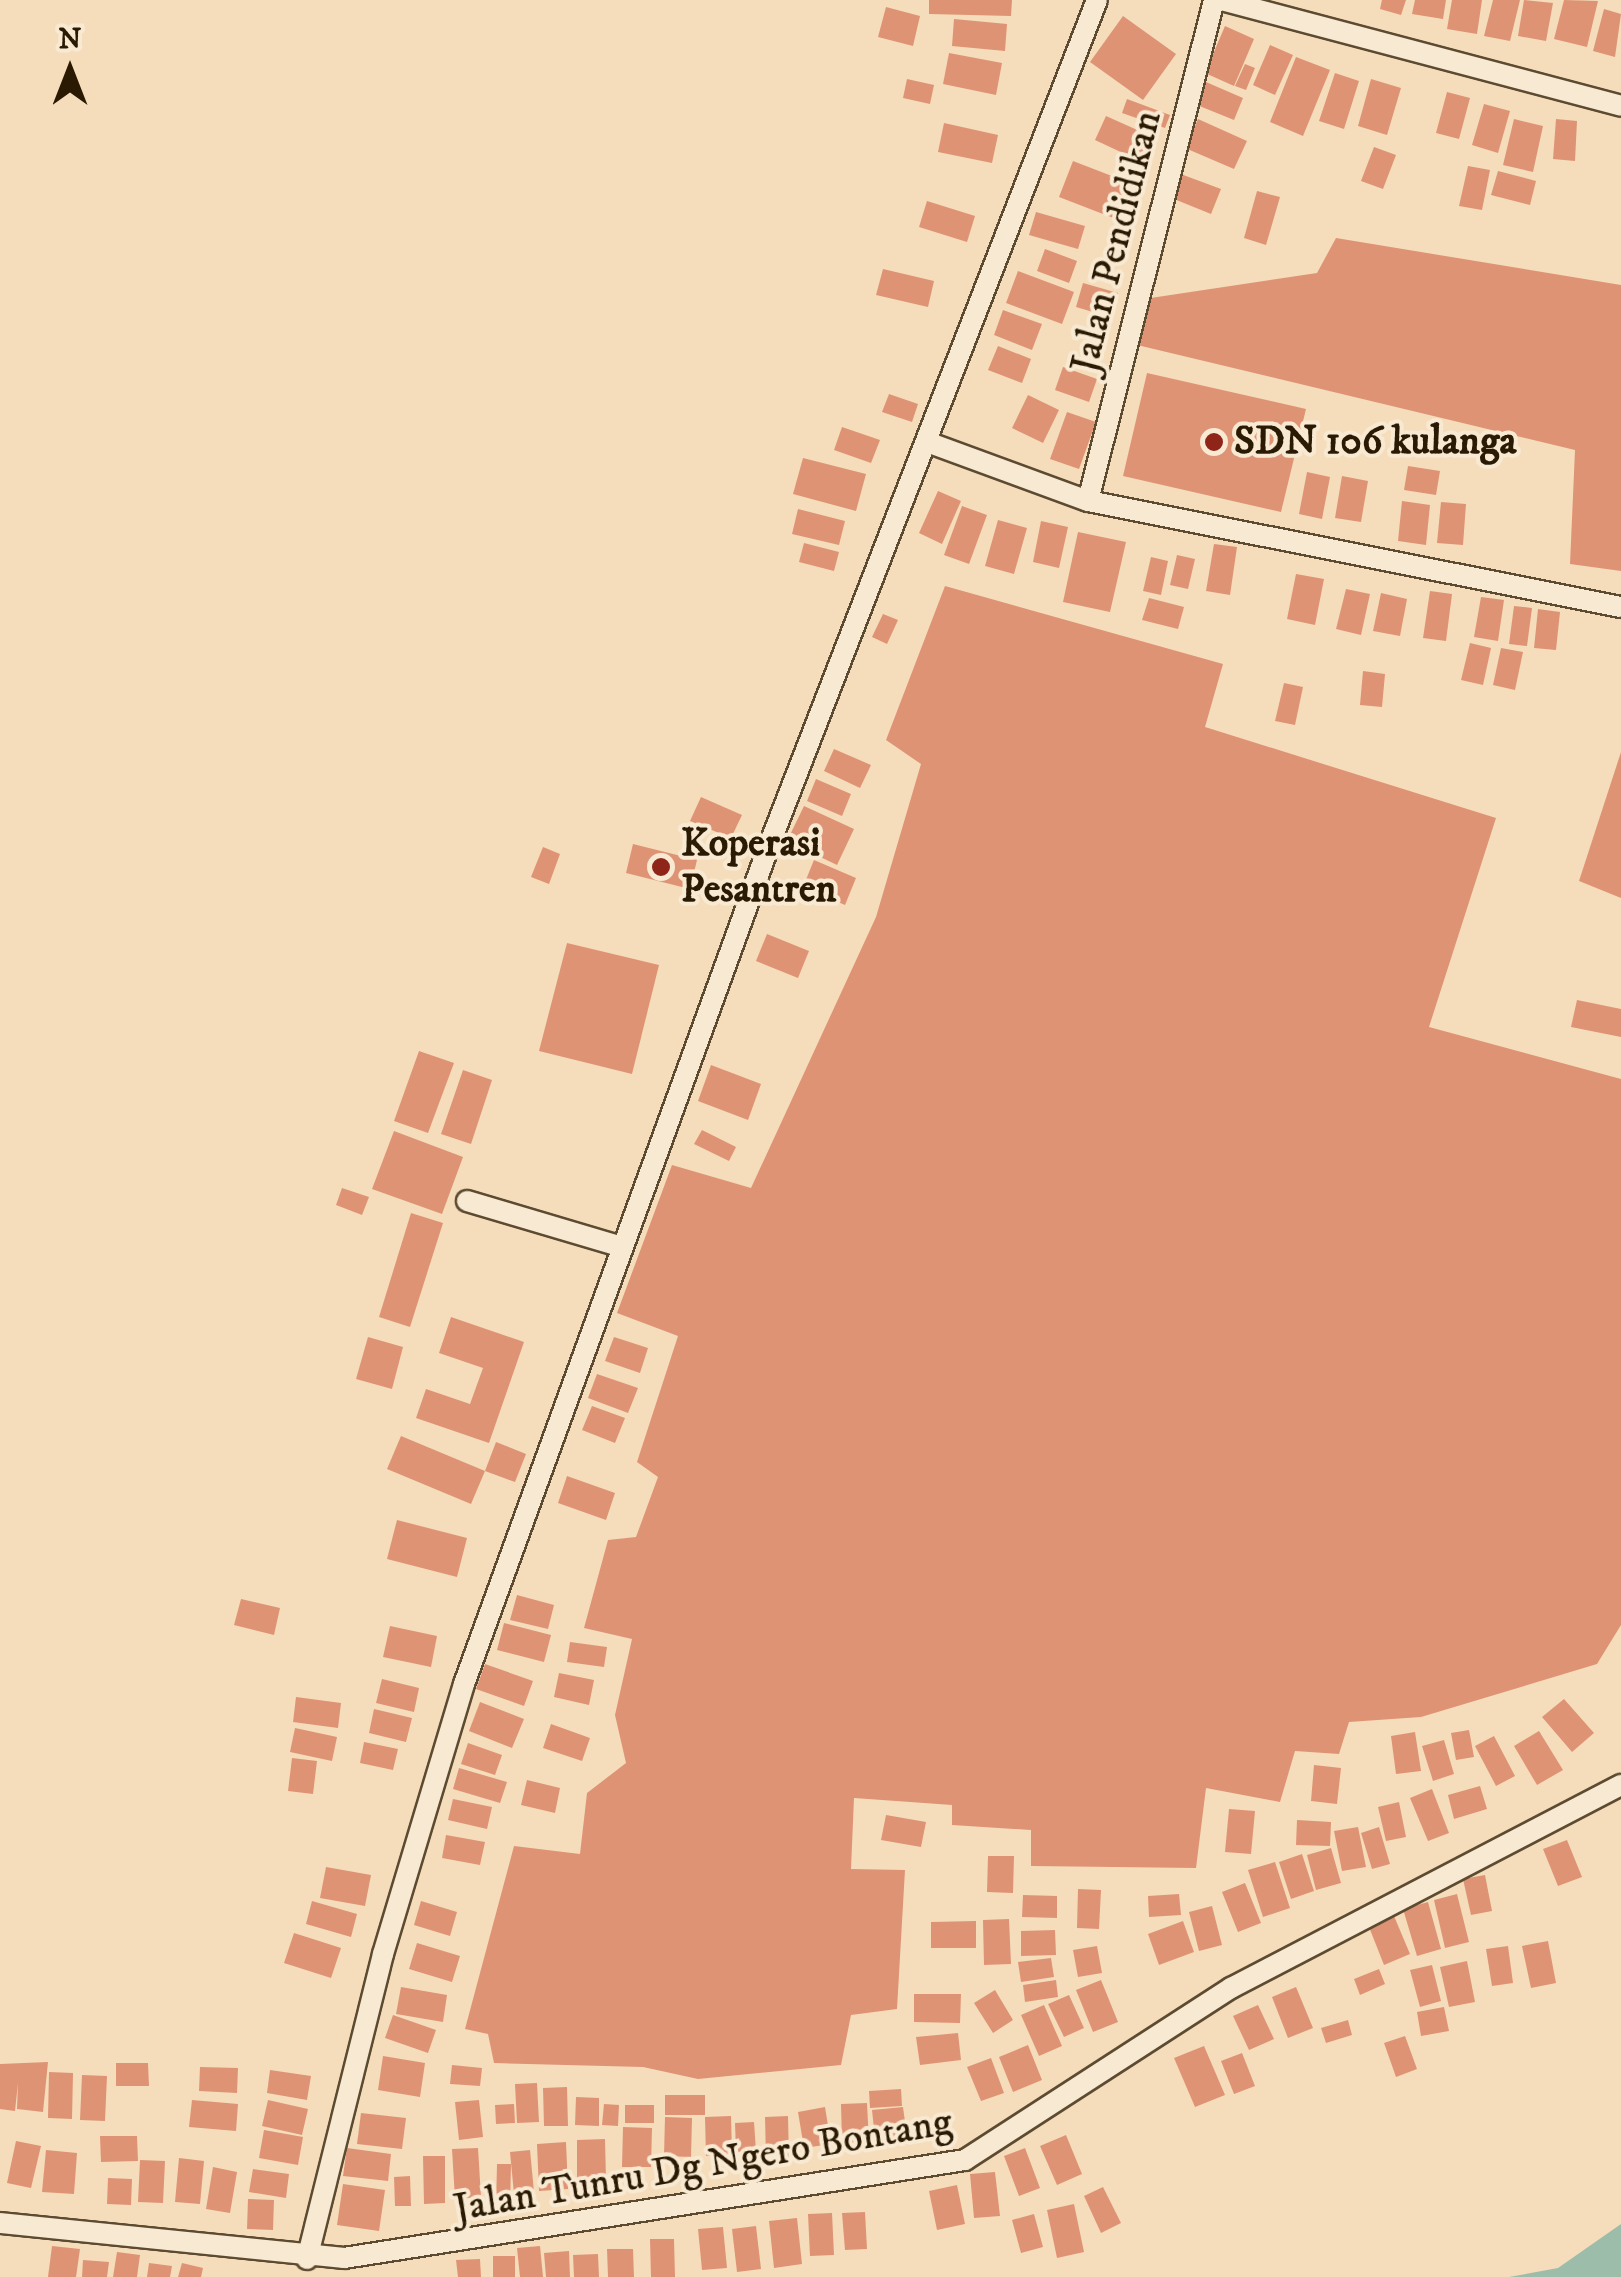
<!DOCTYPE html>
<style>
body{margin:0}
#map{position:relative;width:1621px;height:2277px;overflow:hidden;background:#f5ddbb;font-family:"IM FELL DW Pica",serif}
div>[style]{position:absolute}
.water>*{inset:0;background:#9dbdab}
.building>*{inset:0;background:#df9375}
.roads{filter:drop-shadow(2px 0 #5d4b31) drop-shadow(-2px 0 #5d4b31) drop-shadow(0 2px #5d4b31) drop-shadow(0 -2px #5d4b31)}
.minor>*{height:20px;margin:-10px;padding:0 10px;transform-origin:10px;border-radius:10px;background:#f8e9d3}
.dots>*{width:28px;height:28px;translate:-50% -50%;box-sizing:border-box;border:5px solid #f8e9d3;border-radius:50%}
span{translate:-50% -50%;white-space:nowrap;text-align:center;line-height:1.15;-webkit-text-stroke:8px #f8e9d3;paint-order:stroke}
.street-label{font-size:40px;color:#2a1a03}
.poi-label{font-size:40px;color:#2a1a03;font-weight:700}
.left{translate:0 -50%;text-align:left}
.north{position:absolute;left:20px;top:20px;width:100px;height:100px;-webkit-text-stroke:8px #f8e9d3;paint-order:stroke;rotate:0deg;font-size:28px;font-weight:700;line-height:40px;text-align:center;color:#2a1a03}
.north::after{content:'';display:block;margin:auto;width:35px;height:45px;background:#2a1a03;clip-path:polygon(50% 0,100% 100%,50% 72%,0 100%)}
</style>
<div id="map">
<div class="water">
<div style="clip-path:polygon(1621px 2224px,1621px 2277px,1509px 2277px,1558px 2268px)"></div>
</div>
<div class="building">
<div style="clip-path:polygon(929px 0,1012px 0,1011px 16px,929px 14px)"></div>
<div style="clip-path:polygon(1382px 0,1406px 0,1401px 15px,1380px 9px)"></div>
<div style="clip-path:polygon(1415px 0,1446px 0,1443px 19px,1412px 14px)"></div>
<div style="clip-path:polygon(1452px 0,1482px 0,1477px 34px,1447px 29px)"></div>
<div style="clip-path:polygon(1493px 0,1520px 0,1510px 41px,1484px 36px)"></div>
<div style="clip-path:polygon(1524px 0,1553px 3px,1546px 41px,1518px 36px)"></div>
<div style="clip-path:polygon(1564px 0,1598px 1px,1587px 47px,1554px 39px)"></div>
<div style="clip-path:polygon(886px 7px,920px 16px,913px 46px,878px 37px)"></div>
<div style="clip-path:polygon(1604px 9px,1621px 14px,1615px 57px,1593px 51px)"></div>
<div style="clip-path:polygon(1123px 16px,1176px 54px,1143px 100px,1090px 62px)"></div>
<div style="clip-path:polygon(954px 19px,1007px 24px,1005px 51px,952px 46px)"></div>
<div style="clip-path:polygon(1225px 26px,1254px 39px,1234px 86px,1205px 73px)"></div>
<div style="clip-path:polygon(1270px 45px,1293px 55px,1275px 95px,1253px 85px)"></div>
<div style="clip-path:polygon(949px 53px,1002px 63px,996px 95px,943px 84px)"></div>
<div style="clip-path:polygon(1296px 57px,1330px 70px,1303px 136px,1270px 122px)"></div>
<div style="clip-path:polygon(1245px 64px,1255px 68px,1246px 90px,1235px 86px)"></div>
<div style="clip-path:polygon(1335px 73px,1359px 81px,1344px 129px,1319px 121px)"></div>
<div style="clip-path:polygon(907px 79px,934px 85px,930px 104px,903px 98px)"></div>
<div style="clip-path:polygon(1371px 79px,1401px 88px,1387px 135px,1358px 126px)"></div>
<div style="clip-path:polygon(1206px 82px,1243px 98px,1234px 120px,1197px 105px)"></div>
<div style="clip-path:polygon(1447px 92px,1470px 98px,1459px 139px,1436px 133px)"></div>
<div style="clip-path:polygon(1127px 99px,1170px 115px,1165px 128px,1122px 113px)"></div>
<div style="clip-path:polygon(1484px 104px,1510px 111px,1498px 153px,1472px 145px)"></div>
<div style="clip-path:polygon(1106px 116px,1153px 137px,1142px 162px,1095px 140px)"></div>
<div style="clip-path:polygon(1198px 119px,1247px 141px,1234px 169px,1185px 148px)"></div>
<div style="clip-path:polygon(1514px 119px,1543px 126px,1533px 172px,1503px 165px)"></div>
<div style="clip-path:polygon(1556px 119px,1577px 121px,1575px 161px,1553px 159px)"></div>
<div style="clip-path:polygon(944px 123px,998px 135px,992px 163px,938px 152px)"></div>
<div style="clip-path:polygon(1374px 147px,1396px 155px,1383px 189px,1361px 181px)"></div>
<div style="clip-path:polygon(1073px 161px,1130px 183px,1116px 219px,1059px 197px)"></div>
<div style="clip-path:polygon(1468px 166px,1490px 170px,1482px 210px,1459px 206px)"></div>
<div style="clip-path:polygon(1498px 171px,1536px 181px,1530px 205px,1491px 195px)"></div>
<div style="clip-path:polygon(1178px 173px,1221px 189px,1211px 214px,1169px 197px)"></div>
<div style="clip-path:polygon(1257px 191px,1280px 197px,1266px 245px,1244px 238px)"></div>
<div style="clip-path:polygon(927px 201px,975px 216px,967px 242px,919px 227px)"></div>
<div style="clip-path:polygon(1036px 212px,1085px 226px,1078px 249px,1029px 235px)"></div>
<div style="clip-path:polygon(1336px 238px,1621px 285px,1621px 571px,1570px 564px,1575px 450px,1133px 344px,1144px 299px,1317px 273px)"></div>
<div style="clip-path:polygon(1045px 249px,1077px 261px,1069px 283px,1037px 271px)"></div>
<div style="clip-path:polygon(883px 269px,934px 281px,928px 307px,876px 295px)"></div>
<div style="clip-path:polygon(1018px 271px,1074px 292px,1062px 324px,1006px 303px)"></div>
<div style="clip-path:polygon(1083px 283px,1118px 293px,1110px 317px,1076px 307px)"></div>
<div style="clip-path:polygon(1003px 310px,1042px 324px,1032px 350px,994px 335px)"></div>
<div style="clip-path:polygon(998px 346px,1031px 359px,1022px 383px,988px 370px)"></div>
<div style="clip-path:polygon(1063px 367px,1097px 379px,1089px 402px,1055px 390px)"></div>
<div style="clip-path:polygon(1147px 373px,1306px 409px,1281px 512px,1123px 476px)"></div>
<div style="clip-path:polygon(889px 394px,918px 404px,912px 422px,882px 412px)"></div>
<div style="clip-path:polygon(1028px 395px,1059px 410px,1043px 443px,1012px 428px)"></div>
<div style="clip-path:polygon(1067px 412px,1096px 422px,1079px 469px,1050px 459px)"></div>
<div style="clip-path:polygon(842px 427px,880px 440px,871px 463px,834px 450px)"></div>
<div style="clip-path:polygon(803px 458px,866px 474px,856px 511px,793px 494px)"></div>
<div style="clip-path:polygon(1408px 466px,1440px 471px,1436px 495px,1404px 490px)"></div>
<div style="clip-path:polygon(1307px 472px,1330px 477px,1322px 519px,1299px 514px)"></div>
<div style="clip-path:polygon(1342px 476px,1368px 481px,1361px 522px,1335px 518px)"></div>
<div style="clip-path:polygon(938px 491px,961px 501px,942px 544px,919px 533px)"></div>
<div style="clip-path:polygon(1402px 501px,1430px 505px,1426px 545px,1398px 541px)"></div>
<div style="clip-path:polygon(1441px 502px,1466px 504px,1463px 545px,1437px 543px)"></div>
<div style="clip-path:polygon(962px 506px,987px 515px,969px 564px,944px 555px)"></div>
<div style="clip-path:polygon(798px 509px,845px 521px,839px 545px,792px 534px)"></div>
<div style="clip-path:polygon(998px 520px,1027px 528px,1014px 574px,985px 566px)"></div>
<div style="clip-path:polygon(1041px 521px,1068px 527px,1059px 568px,1033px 562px)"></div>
<div style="clip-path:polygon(1078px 532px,1126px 542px,1110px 612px,1063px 602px)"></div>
<div style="clip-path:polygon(804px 543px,839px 552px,834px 571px,799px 562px)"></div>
<div style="clip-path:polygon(1214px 544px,1237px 547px,1230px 595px,1206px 591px)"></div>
<div style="clip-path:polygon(1177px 555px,1195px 559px,1188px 589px,1170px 585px)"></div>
<div style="clip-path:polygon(1151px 557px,1168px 561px,1161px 595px,1143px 591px)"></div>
<div style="clip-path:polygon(1296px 574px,1324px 579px,1315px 625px,1287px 619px)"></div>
<div style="clip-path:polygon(945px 586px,1223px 664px,1205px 727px,1496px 818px,1429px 1027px,1621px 1079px,1621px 1625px,1597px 1664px,1421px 1717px,1349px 1722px,1339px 1754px,1295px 1751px,1280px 1802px,1206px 1788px,1196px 1868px,1031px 1866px,1031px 1830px,952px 1825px,952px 1805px,854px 1798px,851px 1869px,905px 1870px,897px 2009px,851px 2015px,841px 2065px,698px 2079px,643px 2067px,494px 2063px,488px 2034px,465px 2029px,514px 1846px,580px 1854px,587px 1793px,626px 1763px,615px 1715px,632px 1639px,584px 1628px,608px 1540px,636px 1537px,658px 1477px,637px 1462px,678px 1336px,617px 1313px,672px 1165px,751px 1188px,876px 917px,921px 764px,886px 740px)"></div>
<div style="clip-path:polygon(1346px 589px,1370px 594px,1361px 635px,1336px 629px)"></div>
<div style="clip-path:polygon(1430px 591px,1452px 594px,1446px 641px,1423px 638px)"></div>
<div style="clip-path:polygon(1381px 593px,1407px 599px,1400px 636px,1373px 631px)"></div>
<div style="clip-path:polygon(1481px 597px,1504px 600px,1498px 641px,1474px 637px)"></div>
<div style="clip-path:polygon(1149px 598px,1184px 607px,1178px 629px,1142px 620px)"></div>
<div style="clip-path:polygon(1514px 606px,1532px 608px,1527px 646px,1509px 644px)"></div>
<div style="clip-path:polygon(1538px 609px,1560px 612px,1556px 650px,1534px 648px)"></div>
<div style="clip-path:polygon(883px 614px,898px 620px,887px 644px,872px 637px)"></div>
<div style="clip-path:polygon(1470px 643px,1491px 648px,1483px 685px,1461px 680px)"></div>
<div style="clip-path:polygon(1501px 648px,1523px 652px,1515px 690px,1493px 685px)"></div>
<div style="clip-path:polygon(1363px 671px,1385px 674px,1382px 707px,1360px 705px)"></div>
<div style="clip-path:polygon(1284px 683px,1303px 687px,1295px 725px,1275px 721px)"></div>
<div style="clip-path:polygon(834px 749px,871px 765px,860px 788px,824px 771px)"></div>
<div style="clip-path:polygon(1621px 752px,1621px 898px,1579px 881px)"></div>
<div style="clip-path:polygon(816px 779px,851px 794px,842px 816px,807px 801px)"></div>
<div style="clip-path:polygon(701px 797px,742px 815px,731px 838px,690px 821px)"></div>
<div style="clip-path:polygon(804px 806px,854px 829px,837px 865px,787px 841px)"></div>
<div style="clip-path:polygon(633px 844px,697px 860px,690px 889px,626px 873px)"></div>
<div style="clip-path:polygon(543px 847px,560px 854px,549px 884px,531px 877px)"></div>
<div style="clip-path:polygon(814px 860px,856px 878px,845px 905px,803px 887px)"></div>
<div style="clip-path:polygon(767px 934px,809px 951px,798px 978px,756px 961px)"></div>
<div style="clip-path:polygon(567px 943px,659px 965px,632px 1074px,539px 1051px)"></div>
<div style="clip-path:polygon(1577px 1000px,1621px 1009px,1621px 1037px,1571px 1027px)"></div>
<div style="clip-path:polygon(419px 1051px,454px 1063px,428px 1133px,394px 1121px)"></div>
<div style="clip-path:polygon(711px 1065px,761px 1084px,748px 1120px,698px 1101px)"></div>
<div style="clip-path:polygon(463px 1070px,492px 1080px,471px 1144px,441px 1134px)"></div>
<div style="clip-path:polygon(702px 1130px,736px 1147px,729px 1161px,694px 1144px)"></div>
<div style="clip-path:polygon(394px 1131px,463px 1157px,442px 1214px,372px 1189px)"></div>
<div style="clip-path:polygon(342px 1188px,369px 1197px,362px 1215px,336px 1205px)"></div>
<div style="clip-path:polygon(411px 1213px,443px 1223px,410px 1327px,379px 1317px)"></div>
<div style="clip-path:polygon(451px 1317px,524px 1342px,489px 1443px,416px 1418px,426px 1389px,470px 1404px,483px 1368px,439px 1353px)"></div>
<div style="clip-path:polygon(368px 1337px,403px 1347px,392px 1389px,356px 1379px)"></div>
<div style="clip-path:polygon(614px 1337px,648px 1348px,640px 1373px,605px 1361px)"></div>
<div style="clip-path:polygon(597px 1374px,638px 1388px,628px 1413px,588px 1398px)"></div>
<div style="clip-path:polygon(592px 1406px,625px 1418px,615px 1443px,582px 1430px)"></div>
<div style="clip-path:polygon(401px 1436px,485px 1471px,471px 1504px,387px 1469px)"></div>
<div style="clip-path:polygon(496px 1442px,526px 1454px,515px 1482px,485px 1471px)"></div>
<div style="clip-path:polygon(567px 1476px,615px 1493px,606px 1520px,558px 1503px)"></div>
<div style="clip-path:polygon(397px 1520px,467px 1538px,457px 1577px,387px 1559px)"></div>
<div style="clip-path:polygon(517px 1595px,554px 1605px,548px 1629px,510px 1620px)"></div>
<div style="clip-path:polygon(241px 1599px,280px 1608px,274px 1635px,234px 1625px)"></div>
<div style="clip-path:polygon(504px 1623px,551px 1635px,544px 1662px,497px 1650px)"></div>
<div style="clip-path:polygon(390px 1626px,437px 1636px,431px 1667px,383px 1657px)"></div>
<div style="clip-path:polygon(570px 1642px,607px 1647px,604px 1667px,567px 1662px)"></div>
<div style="clip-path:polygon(485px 1664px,533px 1681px,524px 1706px,476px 1689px)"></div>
<div style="clip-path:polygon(559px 1673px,594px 1680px,589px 1705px,554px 1697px)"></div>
<div style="clip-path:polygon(382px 1679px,419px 1688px,414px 1712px,376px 1703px)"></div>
<div style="clip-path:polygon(296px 1697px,341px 1703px,338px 1728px,293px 1722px)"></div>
<div style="clip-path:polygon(1564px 1699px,1594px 1733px,1572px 1752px,1542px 1717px)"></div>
<div style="clip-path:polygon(480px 1702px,524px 1719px,512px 1748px,469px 1731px)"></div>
<div style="clip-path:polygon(374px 1709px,412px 1718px,406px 1742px,369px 1733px)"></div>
<div style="clip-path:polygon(551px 1724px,590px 1738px,582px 1761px,543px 1748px)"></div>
<div style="clip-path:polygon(295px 1728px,337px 1737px,332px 1761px,290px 1752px)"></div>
<div style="clip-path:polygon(1469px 1730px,1474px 1757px,1456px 1760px,1451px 1733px)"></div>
<div style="clip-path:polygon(1539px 1731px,1563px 1770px,1537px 1785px,1514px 1746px)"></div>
<div style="clip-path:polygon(1415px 1732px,1421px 1771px,1396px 1774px,1391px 1736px)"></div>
<div style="clip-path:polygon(1494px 1736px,1515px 1776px,1496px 1786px,1475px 1746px)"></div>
<div style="clip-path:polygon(1444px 1740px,1454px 1774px,1433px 1781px,1422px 1746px)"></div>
<div style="clip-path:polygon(364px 1742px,398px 1749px,393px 1770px,360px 1763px)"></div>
<div style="clip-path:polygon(468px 1743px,502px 1755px,495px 1775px,461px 1764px)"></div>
<div style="clip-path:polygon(292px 1758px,317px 1761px,313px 1794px,288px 1791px)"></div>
<div style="clip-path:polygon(1314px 1765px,1341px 1768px,1337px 1804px,1311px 1801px)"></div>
<div style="clip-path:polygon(459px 1768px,507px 1782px,500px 1803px,453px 1789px)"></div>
<div style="clip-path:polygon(527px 1780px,560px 1788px,555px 1813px,521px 1805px)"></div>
<div style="clip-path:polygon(1480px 1786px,1487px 1809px,1454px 1819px,1448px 1795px)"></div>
<div style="clip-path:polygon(1432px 1789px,1449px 1833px,1428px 1841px,1410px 1798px)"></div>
<div style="clip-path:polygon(453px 1799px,492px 1807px,487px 1829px,448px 1820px)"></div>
<div style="clip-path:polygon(1399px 1802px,1406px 1837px,1386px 1841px,1378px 1807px)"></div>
<div style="clip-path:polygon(1229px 1809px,1255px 1811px,1251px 1854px,1225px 1852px)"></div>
<div style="clip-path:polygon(886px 1815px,926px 1822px,921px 1847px,881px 1840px)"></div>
<div style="clip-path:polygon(1297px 1820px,1331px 1822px,1330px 1846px,1296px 1845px)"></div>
<div style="clip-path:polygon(1358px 1827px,1366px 1867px,1342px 1871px,1334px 1831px)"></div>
<div style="clip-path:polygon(1379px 1827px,1390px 1864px,1372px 1869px,1361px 1833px)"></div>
<div style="clip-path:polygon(446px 1835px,485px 1842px,480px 1865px,442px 1858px)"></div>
<div style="clip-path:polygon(1567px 1840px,1582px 1877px,1558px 1886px,1543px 1849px)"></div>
<div style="clip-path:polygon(1331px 1848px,1341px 1883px,1316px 1890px,1307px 1855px)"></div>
<div style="clip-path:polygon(1302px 1854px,1314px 1891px,1291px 1899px,1279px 1862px)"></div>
<div style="clip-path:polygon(988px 1856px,1014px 1856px,1013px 1893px,987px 1892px)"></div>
<div style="clip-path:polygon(1275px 1862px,1290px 1908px,1263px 1917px,1248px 1870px)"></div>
<div style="clip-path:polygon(326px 1867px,371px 1875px,365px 1906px,320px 1898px)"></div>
<div style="clip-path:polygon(1485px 1875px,1492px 1911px,1471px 1915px,1463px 1879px)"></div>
<div style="clip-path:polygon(1245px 1883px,1261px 1923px,1238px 1932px,1222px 1892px)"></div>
<div style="clip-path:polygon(1078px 1889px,1101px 1890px,1099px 1929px,1077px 1928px)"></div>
<div style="clip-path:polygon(1179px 1894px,1181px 1915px,1149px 1917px,1148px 1896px)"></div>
<div style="clip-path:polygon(1457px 1894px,1469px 1942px,1445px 1948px,1434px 1900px)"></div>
<div style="clip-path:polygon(1023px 1895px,1057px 1896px,1057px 1918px,1022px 1917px)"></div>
<div style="clip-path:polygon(312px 1901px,357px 1914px,351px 1937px,306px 1924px)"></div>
<div style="clip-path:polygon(421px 1901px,457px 1912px,450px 1936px,414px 1925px)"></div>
<div style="clip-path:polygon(1428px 1902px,1441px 1949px,1417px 1956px,1403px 1909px)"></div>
<div style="clip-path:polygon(1212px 1906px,1222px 1945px,1199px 1951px,1189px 1912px)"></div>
<div style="clip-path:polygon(1394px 1916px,1410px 1954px,1384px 1965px,1369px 1927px)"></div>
<div style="clip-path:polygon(1009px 1919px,1011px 1964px,984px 1965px,983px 1920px)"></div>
<div style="clip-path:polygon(976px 1921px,976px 1948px,931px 1948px,931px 1922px)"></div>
<div style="clip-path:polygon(1183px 1921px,1194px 1952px,1159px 1965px,1148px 1934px)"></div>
<div style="clip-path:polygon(1055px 1930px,1056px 1955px,1021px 1956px,1021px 1931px)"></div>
<div style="clip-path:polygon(294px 1933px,341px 1948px,331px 1978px,284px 1963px)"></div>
<div style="clip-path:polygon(1548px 1941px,1556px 1983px,1531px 1988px,1522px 1946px)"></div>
<div style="clip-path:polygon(417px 1943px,460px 1956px,452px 1982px,409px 1969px)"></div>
<div style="clip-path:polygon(1097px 1946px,1102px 1973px,1078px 1977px,1073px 1950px)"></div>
<div style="clip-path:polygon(1508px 1946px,1513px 1983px,1492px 1986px,1486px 1949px)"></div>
<div style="clip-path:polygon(1051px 1958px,1054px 1977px,1021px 1982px,1018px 1962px)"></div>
<div style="clip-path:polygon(1467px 1961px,1475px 2002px,1449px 2007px,1440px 1967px)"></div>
<div style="clip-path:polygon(1432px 1965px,1441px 2001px,1420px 2007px,1410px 1970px)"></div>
<div style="clip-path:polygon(1379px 1969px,1385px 1984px,1360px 1995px,1354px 1979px)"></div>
<div style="clip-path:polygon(1056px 1980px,1058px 1997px,1025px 2002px,1023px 1985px)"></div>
<div style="clip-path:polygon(1101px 1980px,1118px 2022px,1093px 2032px,1076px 1990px)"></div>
<div style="clip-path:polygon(401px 1987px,447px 1995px,443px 2022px,396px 2014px)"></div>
<div style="clip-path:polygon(1296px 1987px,1313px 2028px,1288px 2038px,1272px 1997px)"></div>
<div style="clip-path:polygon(995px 1990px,1013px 2020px,993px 2033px,974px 2003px)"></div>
<div style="clip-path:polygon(914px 1994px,961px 1994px,960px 2023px,914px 2022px)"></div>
<div style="clip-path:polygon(1069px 1995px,1084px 2028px,1064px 2037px,1048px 2004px)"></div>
<div style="clip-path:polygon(1044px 2005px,1062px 2046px,1039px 2056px,1021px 2015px)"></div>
<div style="clip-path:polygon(1258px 2005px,1274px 2039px,1249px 2050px,1233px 2016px)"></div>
<div style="clip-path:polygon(1444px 2007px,1449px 2031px,1421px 2036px,1417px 2012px)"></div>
<div style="clip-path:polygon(393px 2015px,436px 2030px,428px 2053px,385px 2038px)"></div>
<div style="clip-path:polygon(1348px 2020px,1352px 2035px,1326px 2043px,1321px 2028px)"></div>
<div style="clip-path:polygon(958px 2033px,961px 2060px,920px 2065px,916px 2037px)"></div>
<div style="clip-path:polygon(1405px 2036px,1417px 2069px,1396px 2077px,1384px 2043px)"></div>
<div style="clip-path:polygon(1028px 2045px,1042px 2080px,1013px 2092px,999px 2057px)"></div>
<div style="clip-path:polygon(1204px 2046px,1225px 2095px,1195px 2107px,1174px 2058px)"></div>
<div style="clip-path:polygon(1242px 2053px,1255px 2086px,1234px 2094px,1221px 2061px)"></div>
<div style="clip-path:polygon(383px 2056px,425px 2063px,420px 2097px,378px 2090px)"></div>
<div style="clip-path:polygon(991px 2058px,1004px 2093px,981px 2101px,967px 2067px)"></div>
<div style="clip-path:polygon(48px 2062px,43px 2112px,17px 2109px,18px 2083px,15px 2111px,0 2109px,0 2064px)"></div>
<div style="clip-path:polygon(116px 2063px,148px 2063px,149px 2086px,116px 2086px)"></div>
<div style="clip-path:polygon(452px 2065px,482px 2068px,480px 2086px,450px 2084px)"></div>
<div style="clip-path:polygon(200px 2067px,238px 2068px,237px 2093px,199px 2091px)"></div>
<div style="clip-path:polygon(270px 2070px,311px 2076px,307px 2100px,267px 2093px)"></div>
<div style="clip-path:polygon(49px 2072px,73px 2073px,72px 2119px,48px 2118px)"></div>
<div style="clip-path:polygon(82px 2075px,107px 2076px,105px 2121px,80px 2120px)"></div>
<div style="clip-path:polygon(537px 2083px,539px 2122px,517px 2123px,515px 2084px)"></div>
<div style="clip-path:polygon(567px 2087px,568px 2126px,544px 2126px,543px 2088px)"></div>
<div style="clip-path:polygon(901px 2089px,902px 2106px,870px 2108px,869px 2091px)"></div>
<div style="clip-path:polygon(665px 2095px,705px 2095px,705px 2115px,665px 2115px)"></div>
<div style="clip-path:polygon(576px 2097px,599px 2098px,599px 2126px,575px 2125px)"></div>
<div style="clip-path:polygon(192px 2100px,238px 2104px,236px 2131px,189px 2127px)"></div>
<div style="clip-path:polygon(268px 2100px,308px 2109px,302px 2135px,262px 2126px)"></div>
<div style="clip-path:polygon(479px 2100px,483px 2137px,459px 2140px,455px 2102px)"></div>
<div style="clip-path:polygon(867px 2103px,869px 2142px,842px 2143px,841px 2104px)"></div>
<div style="clip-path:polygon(514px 2104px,515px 2123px,496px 2124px,495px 2105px)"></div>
<div style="clip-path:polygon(604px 2104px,619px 2105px,618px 2126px,602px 2125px)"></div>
<div style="clip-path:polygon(625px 2105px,654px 2105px,654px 2123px,625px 2123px)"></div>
<div style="clip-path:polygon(825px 2107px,831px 2144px,804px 2148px,798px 2112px)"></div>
<div style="clip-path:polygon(903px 2107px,908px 2144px,876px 2148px,872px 2110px)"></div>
<div style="clip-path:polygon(361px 2113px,406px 2118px,402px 2149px,357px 2144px)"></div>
<div style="clip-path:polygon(731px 2116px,732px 2155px,706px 2156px,705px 2117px)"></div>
<div style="clip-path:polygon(788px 2116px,789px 2159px,766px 2159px,765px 2117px)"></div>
<div style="clip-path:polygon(665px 2117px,692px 2118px,691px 2157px,664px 2156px)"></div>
<div style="clip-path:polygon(754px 2122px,756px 2151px,736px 2152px,735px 2123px)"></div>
<div style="clip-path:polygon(623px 2127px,652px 2128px,651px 2167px,622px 2167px)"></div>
<div style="clip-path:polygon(264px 2130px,303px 2137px,298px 2165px,259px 2158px)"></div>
<div style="clip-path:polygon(1066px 2135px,1082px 2174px,1057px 2185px,1040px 2146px)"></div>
<div style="clip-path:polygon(100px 2136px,137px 2136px,138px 2161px,101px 2162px)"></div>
<div style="clip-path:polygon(605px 2139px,606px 2180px,577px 2180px,577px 2140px)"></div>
<div style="clip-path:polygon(16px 2141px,41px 2146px,31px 2188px,7px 2183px)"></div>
<div style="clip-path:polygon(566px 2142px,568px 2189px,539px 2191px,537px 2144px)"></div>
<div style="clip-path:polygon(347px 2148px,391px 2154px,388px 2181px,343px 2176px)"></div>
<div style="clip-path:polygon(478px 2148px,481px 2197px,455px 2199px,452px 2149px)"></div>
<div style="clip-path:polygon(1025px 2148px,1040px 2188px,1019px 2196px,1004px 2156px)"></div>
<div style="clip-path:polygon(46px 2150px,77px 2153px,74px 2194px,42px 2192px)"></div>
<div style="clip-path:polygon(530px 2150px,534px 2192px,514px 2194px,510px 2152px)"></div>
<div style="clip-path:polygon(423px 2156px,445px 2156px,445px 2203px,424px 2204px)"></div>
<div style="clip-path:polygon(179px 2158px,204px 2161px,200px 2204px,175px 2202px)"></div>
<div style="clip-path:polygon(140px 2160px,165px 2161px,163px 2203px,138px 2202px)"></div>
<div style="clip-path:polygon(497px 2164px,511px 2164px,510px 2207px,496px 2207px)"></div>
<div style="clip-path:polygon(213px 2167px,237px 2172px,230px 2213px,206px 2209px)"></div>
<div style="clip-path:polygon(253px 2169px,289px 2174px,286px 2198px,249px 2192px)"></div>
<div style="clip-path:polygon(995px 2172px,1000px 2216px,974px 2218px,970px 2174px)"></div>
<div style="clip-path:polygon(410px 2176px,411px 2206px,395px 2206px,394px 2177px)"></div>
<div style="clip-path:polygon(108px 2178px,132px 2179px,131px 2205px,107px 2204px)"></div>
<div style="clip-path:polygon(343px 2184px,385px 2190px,379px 2231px,337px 2225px)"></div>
<div style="clip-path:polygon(957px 2185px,965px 2224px,937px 2230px,929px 2191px)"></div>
<div style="clip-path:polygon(1103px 2187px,1121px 2223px,1101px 2233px,1084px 2196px)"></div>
<div style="clip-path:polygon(248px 2199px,274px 2200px,273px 2230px,247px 2229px)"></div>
<div style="clip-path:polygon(1074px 2204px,1084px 2252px,1057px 2258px,1047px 2210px)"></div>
<div style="clip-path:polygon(865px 2212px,867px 2249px,845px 2250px,842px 2213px)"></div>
<div style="clip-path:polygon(832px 2213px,834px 2255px,810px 2256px,808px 2214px)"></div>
<div style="clip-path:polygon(1034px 2214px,1043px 2247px,1021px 2253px,1012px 2220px)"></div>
<div style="clip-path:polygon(797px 2218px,802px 2264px,774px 2268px,769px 2221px)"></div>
<div style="clip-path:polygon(756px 2226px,761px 2269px,737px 2272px,732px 2229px)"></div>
<div style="clip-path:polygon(723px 2227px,727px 2268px,702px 2270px,698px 2229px)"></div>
<div style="clip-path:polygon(650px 2239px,674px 2239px,675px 2277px,651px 2277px)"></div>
<div style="clip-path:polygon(52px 2246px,80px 2249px,76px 2277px,48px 2277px)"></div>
<div style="clip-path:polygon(540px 2246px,543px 2277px,520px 2277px,517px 2248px)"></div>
<div style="clip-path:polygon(607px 2249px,633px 2249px,634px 2277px,608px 2277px)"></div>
<div style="clip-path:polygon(569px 2251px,570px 2277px,546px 2277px,544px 2253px)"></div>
<div style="clip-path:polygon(117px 2252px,140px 2255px,137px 2277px,113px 2277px)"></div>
<div style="clip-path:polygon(598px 2254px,599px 2277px,574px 2277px,573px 2255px)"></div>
<div style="clip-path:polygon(493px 2256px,515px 2256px,515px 2277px,493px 2277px)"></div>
<div style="clip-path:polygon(480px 2259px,481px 2277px,458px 2277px,456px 2260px)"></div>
<div style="clip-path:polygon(83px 2260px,109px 2262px,107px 2277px,82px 2277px)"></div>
<div style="clip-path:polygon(149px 2263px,172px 2266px,170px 2277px,147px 2277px)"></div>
<div style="clip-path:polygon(182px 2263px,203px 2268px,201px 2277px,178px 2277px)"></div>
</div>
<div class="roads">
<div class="minor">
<div style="left:1221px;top:0;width:414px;rotate:14.8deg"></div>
<div style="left:930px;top:443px;width:168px;rotate:20.2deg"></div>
<div style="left:1088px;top:501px;width:543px;rotate:11.25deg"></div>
<div style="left:1088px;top:501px;width:517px;rotate:-75.88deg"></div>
<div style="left:467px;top:1201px;width:159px;rotate:16.5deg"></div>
<div style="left:0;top:2223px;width:346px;rotate:5.8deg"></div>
<div style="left:344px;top:2258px;width:629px;rotate:-8.97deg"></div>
<div style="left:965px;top:2160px;width:317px;rotate:-32.9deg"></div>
<div style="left:1231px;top:1988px;width:440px;rotate:-27.5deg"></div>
<div style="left:307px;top:2259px;width:314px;rotate:-76deg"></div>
<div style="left:383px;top:1954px;width:282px;rotate:-73.3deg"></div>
<div style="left:464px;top:1684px;width:895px;rotate:-70.01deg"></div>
<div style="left:770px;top:843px;width:904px;rotate:-68.8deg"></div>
</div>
</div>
<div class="dots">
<div style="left:1214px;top:442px;background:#8f2418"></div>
<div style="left:661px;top:867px;background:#8f2418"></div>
</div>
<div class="street-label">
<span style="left:1117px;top:242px;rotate:-76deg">Jalan Pendidikan</span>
<span style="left:703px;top:2166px;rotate:-10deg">Jalan Tunru Dg Ngero Bontang</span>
</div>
<div class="poi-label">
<span class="left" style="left:1234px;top:442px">SDN 106 kulanga</span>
<span class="left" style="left:681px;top:867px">Koperasi<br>Pesantren</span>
</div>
<div class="north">N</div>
</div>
